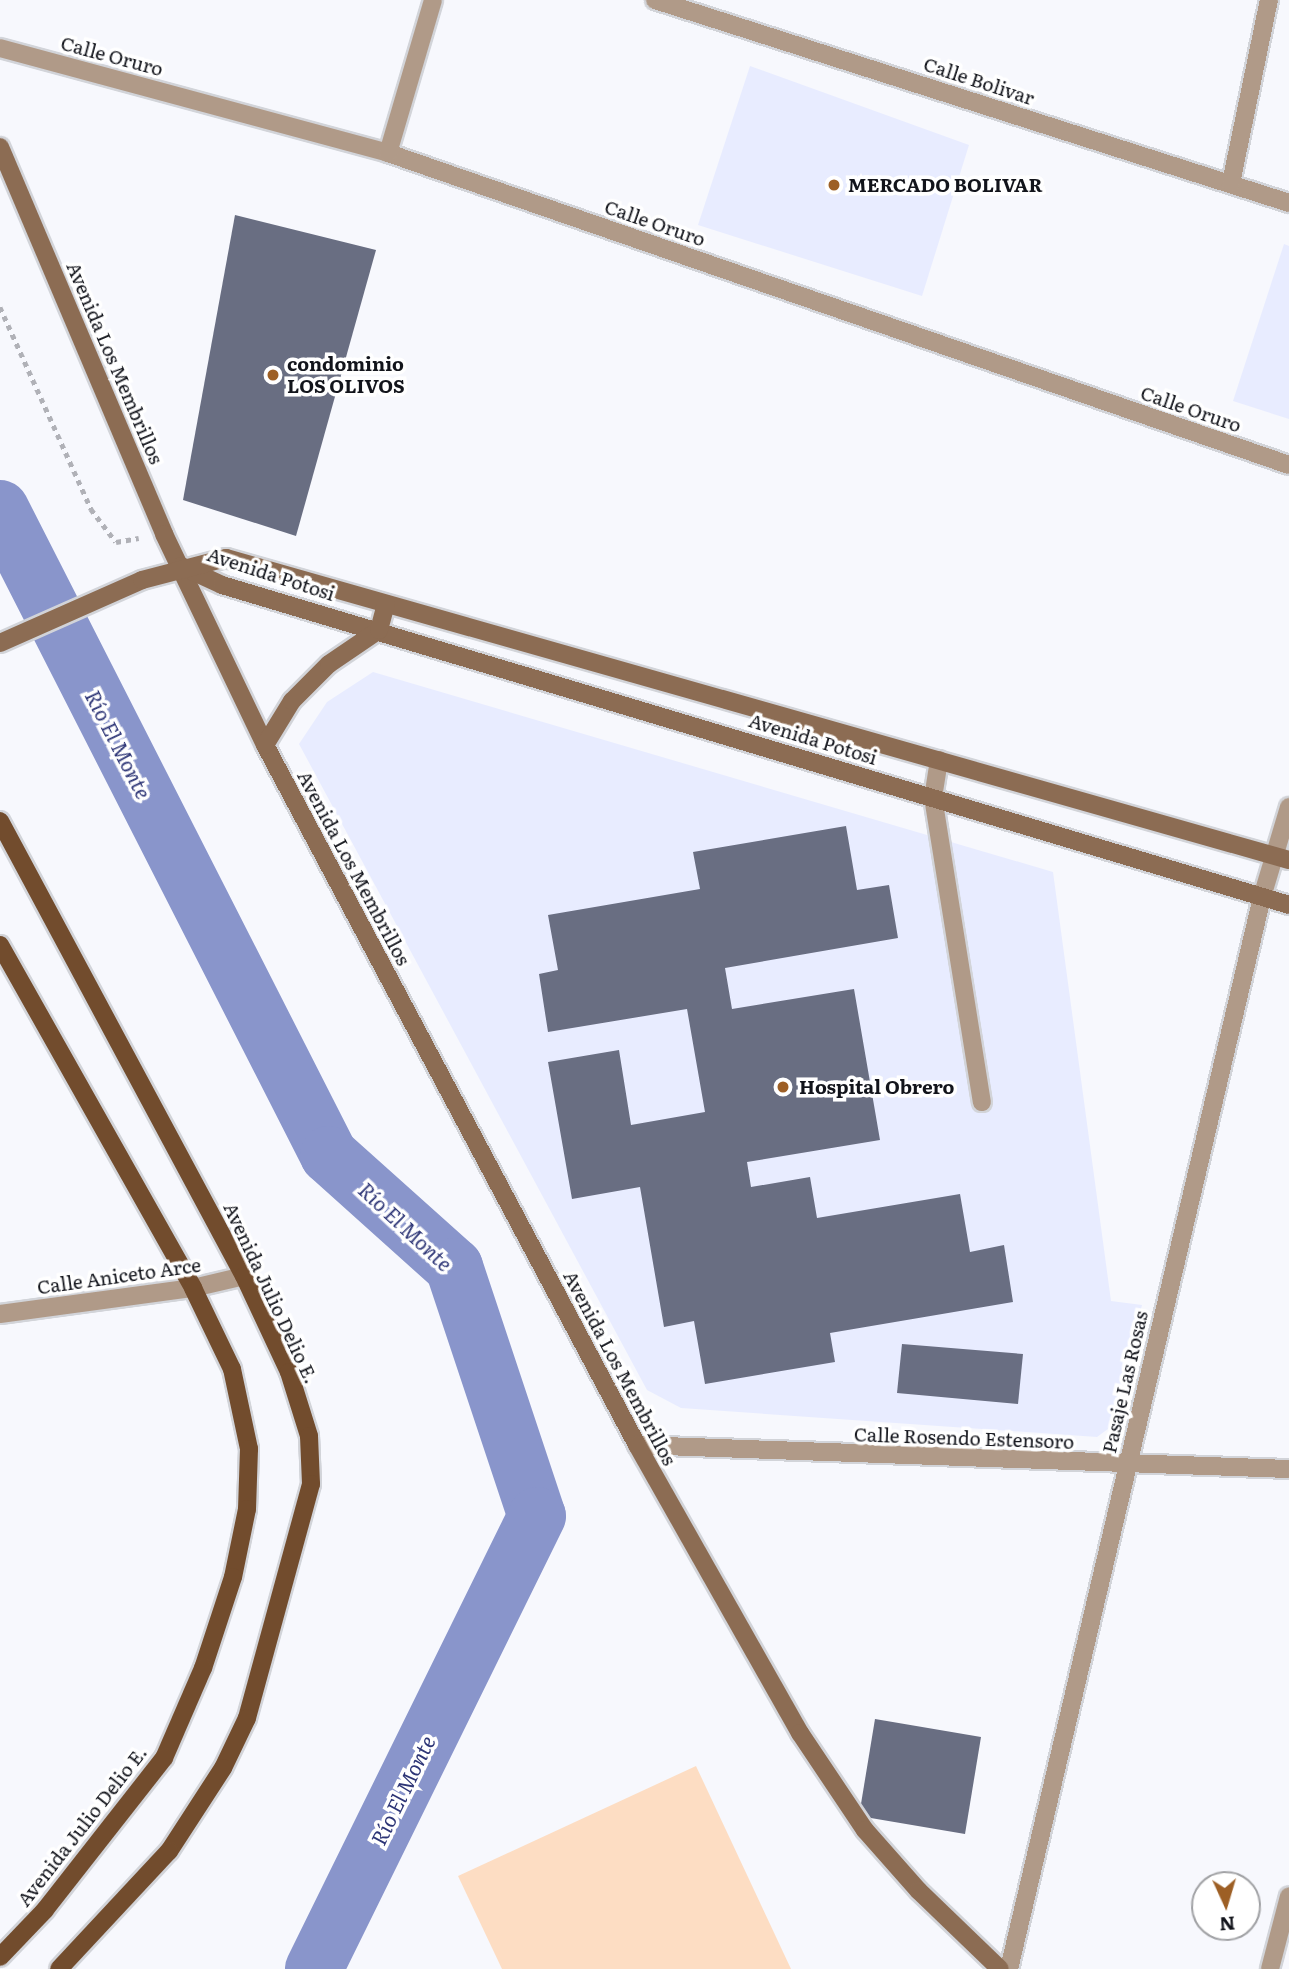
<!DOCTYPE html>
<meta charset="utf-8">
<style>
body{margin:0}
#map{position:relative;width:1289px;height:1969px;overflow:hidden;background:#f7f8fd;font-family:Literata,serif}
div>[style]{position:absolute}
.built>*{inset:0;background:#e8ecff}
.green>*{inset:0;background:#fdddc3}
.river>*{height:58px;margin:-29px;padding:0 29px;transform-origin:29px;border-radius:29px;background:#8995cb}
.building>*{inset:0;background:#696e82}
.path>*{height:4.5px;margin-top:-2.25px;transform-origin:0;background:repeating-linear-gradient(90deg,#b0b1b7 0 5px,transparent 0 10px)}
.roads{filter:drop-shadow(2px 0 #d2d4d9) drop-shadow(-2px 0 #d2d4d9) drop-shadow(0 2px #d2d4d9) drop-shadow(0 -2px #d2d4d9)}
.lane>*{height:18px;margin:-9px;padding:0 9px;transform-origin:9px;border-radius:9px;background:#b09a88}
.street>*{height:18px;margin:-9px;padding:0 9px;transform-origin:9px;border-radius:9px;background:#b09a88}
.secondary>*{height:18px;margin:-9px;padding:0 9px;transform-origin:9px;border-radius:9px;background:#8c6c53}
.primary>*{height:18px;margin:-9px;padding:0 9px;transform-origin:9px;border-radius:9px;background:#724c2d}
.dots>*{width:19px;height:19px;translate:-50% -50%;box-sizing:border-box;border:4px solid #fff;border-radius:50%}
span{translate:-50% -50%;white-space:nowrap;text-align:center;line-height:1.15;-webkit-text-stroke:7px #fff;paint-order:stroke}
.street-label{font-size:19px;color:#12141b}
.poi-label{font-size:19px;color:#12141b;font-weight:700}
.left{translate:0 -50%;text-align:left}
.water-label{font-size:21px;color:#2d3576;font-style:italic}
.north{position:absolute;left:1191px;top:1871px;width:70px;height:70px;box-sizing:border-box;background:#fff;border:2px solid #a0a1a4;border-radius:50%;rotate:176deg;font-size:19px;font-weight:700;line-height:28px;text-align:center;color:#12141b}
.north::after{content:'';display:block;margin:auto;width:24px;height:32px;background:#9d5f25;clip-path:polygon(50% 0,100% 100%,50% 72%,0 100%)}
</style>
<div id="map">
<div class="built">
<div style="clip-path:polygon(750px 66px,969px 145px,922px 296px,698px 225px)"></div>
<div style="clip-path:polygon(1284px 244px,1289px 246px,1289px 419px,1233px 401px)"></div>
<div style="clip-path:polygon(373px 672px,1053px 872px,1111px 1301px,1142px 1305px,1112px 1426px,1097px 1437px,681px 1408px,647px 1390px,299px 744px,327px 702px)"></div>
</div>
<div class="green">
<div style="clip-path:polygon(696px 1766px,791px 1969px,502px 1969px,458px 1876px)"></div>
</div>
<div class="river">
<div style="left:0;top:509px;width:725px;rotate:63.01deg"></div>
<div style="left:329px;top:1155px;width:168px;rotate:41.9deg"></div>
<div style="left:454px;top:1267px;width:262px;rotate:71.6deg"></div>
<div style="left:537px;top:1516px;width:505px;rotate:116.21deg"></div>
</div>
<div class="building">
<div style="clip-path:polygon(235px 215px,376px 250px,296px 536px,183px 500px)"></div>
<div style="clip-path:polygon(846px 826px,857px 890px,889px 885px,898px 938px,725px 968px,732px 1009px,854px 989px,880px 1140px,747px 1162px,751px 1187px,810px 1177px,817px 1218px,960px 1194px,970px 1252px,1004px 1245px,1013px 1302px,830px 1333px,835px 1362px,705px 1384px,694px 1321px,664px 1327px,640px 1187px,572px 1199px,548px 1062px,619px 1050px,631px 1125px,705px 1112px,687px 1009px,548px 1032px,539px 974px,558px 970px,548px 915px,700px 889px,693px 852px)"></div>
<div style="clip-path:polygon(902px 1344px,1023px 1354px,1018px 1404px,897px 1393px)"></div>
<div style="clip-path:polygon(875px 1719px,981px 1737px,965px 1834px,859px 1816px)"></div>
</div>
<div class="path">
<div style="left:0;top:307px;width:222px;rotate:65.7deg"></div>
<div style="left:91px;top:509px;width:41px;rotate:52.9deg"></div>
<div style="left:116px;top:542px;width:23px;rotate:-10deg"></div>
</div>
<div class="roads">
<div class="lane">
<div style="left:939px;top:760px;width:37px;rotate:99deg"></div>
<div style="left:933px;top:797px;width:309px;rotate:80.9deg"></div>
</div>
<div class="street">
<div style="left:655px;top:0;width:666px;rotate:17.75deg"></div>
<div style="left:0;top:48px;width:402px;rotate:15.1deg"></div>
<div style="left:388px;top:153px;width:953px;rotate:19.1deg"></div>
<div style="left:388px;top:153px;width:159px;rotate:-73.6deg"></div>
<div style="left:1231px;top:183px;width:187px;rotate:-78.3deg"></div>
<div style="left:0;top:1314px;width:195px;rotate:-7.7deg"></div>
<div style="left:193px;top:1288px;width:52px;rotate:-13.2deg"></div>
<div style="left:637px;top:1445px;width:652px;rotate:2.11deg"></div>
<div style="left:1009px;top:1969px;width:1101px;rotate:-76.72deg"></div>
<div style="left:1262px;top:897px;width:94px;rotate:-73.3deg"></div>
<div style="left:1270px;top:1969px;width:75px;rotate:-75.4deg"></div>
</div>
<div class="secondary">
<div style="left:0;top:147px;width:420px;rotate:67deg"></div>
<div style="left:164px;top:534px;width:234px;rotate:64.4deg"></div>
<div style="left:265px;top:745px;width:793px;rotate:62.01deg"></div>
<div style="left:637px;top:1445px;width:331px;rotate:60.5deg"></div>
<div style="left:800px;top:1733px;width:117px;rotate:56.2deg"></div>
<div style="left:865px;top:1830px;width:81px;rotate:48.5deg"></div>
<div style="left:919px;top:1891px;width:112px;rotate:43.9deg"></div>
<div style="left:181px;top:566px;width:45px;rotate:24.9deg"></div>
<div style="left:222px;top:585px;width:1114px;rotate:16.69deg"></div>
<div style="left:0;top:643px;width:155px;rotate:-23.9deg"></div>
<div style="left:142px;top:580px;width:87px;rotate:-14.7deg"></div>
<div style="left:226px;top:558px;width:1105px;rotate:15.86deg"></div>
<div style="left:265px;top:745px;width:52px;rotate:-58.5deg"></div>
<div style="left:292px;top:701px;width:52px;rotate:-45deg"></div>
<div style="left:329px;top:664px;width:60px;rotate:-34.2deg"></div>
<div style="left:379px;top:630px;width:27px;rotate:-75deg"></div>
</div>
<div class="primary">
<div style="left:0;top:821px;width:516px;rotate:61.8deg"></div>
<div style="left:244px;top:1276px;width:106px;rotate:64.9deg"></div>
<div style="left:289px;top:1372px;width:67px;rotate:72.6deg"></div>
<div style="left:309px;top:1436px;width:48px;rotate:87.6deg"></div>
<div style="left:311px;top:1484px;width:243px;rotate:105.3deg"></div>
<div style="left:247px;top:1718px;width:55px;rotate:115.6deg"></div>
<div style="left:223px;top:1768px;width:99px;rotate:123deg"></div>
<div style="left:169px;top:1851px;width:161px;rotate:133deg"></div>
<div style="left:0;top:945px;width:394px;rotate:60.6deg"></div>
<div style="left:193px;top:1288px;width:90px;rotate:64.3deg"></div>
<div style="left:232px;top:1369px;width:82px;rotate:78deg"></div>
<div style="left:249px;top:1449px;width:60px;rotate:91.9deg"></div>
<div style="left:247px;top:1509px;width:69px;rotate:101.6deg"></div>
<div style="left:233px;top:1577px;width:96px;rotate:108.2deg"></div>
<div style="left:203px;top:1668px;width:98px;rotate:113.4deg"></div>
<div style="left:164px;top:1758px;width:193px;rotate:128.1deg"></div>
<div style="left:45px;top:1910px;width:65px;rotate:133.8deg"></div>
</div>
</div>
<div class="dots">
<div style="left:834px;top:185px;background:#9d5f25"></div>
<div style="left:273px;top:375px;background:#9d5f25"></div>
<div style="left:783px;top:1087px;background:#9d5f25"></div>
</div>
<div class="street-label">
<span style="left:112px;top:56px;rotate:15deg">Calle Oruro</span>
<span style="left:979px;top:81px;rotate:18deg">Calle Bolivar</span>
<span style="left:655px;top:223px;rotate:19deg">Calle Oruro</span>
<span style="left:115px;top:363px;rotate:67deg">Avenida Los Membrillos</span>
<span style="left:1191px;top:409px;rotate:19deg">Calle Oruro</span>
<span style="left:271px;top:574px;rotate:18deg">Avenida Potosi</span>
<span style="left:813px;top:739px;rotate:17deg">Avenida Potosi</span>
<span style="left:354px;top:868px;rotate:62deg">Avenida Los Membrillos</span>
<span style="left:119px;top:1276px;rotate:-8deg">Calle Aniceto Arce</span>
<span style="left:271px;top:1293px;rotate:65deg">Avenida Julio Delio E.</span>
<span style="left:620px;top:1368px;rotate:62deg">Avenida Los Membrillos</span>
<span style="left:1125px;top:1382px;rotate:-77deg">Pasaje Las Rosas</span>
<span style="left:964px;top:1438px;rotate:2deg">Calle Rosendo Estensoro</span>
<span style="left:82px;top:1826px;rotate:-52deg">Avenida Julio Delio E.</span>
</div>
<div class="poi-label">
<span class="left" style="left:848px;top:185px">MERCADO BOLIVAR</span>
<span class="left" style="left:287px;top:375px">condominio<br>LOS OLIVOS</span>
<span class="left" style="left:799px;top:1087px">Hospital Obrero</span>
</div>
<div class="water-label">
<span style="left:119px;top:744px;rotate:63deg">Río El Monte</span>
<span style="left:406px;top:1226px;rotate:43deg">Río El Monte</span>
<span style="left:402px;top:1790px;rotate:-64deg">Río El Monte</span>
</div>
<div class="north">N</div>
</div>
